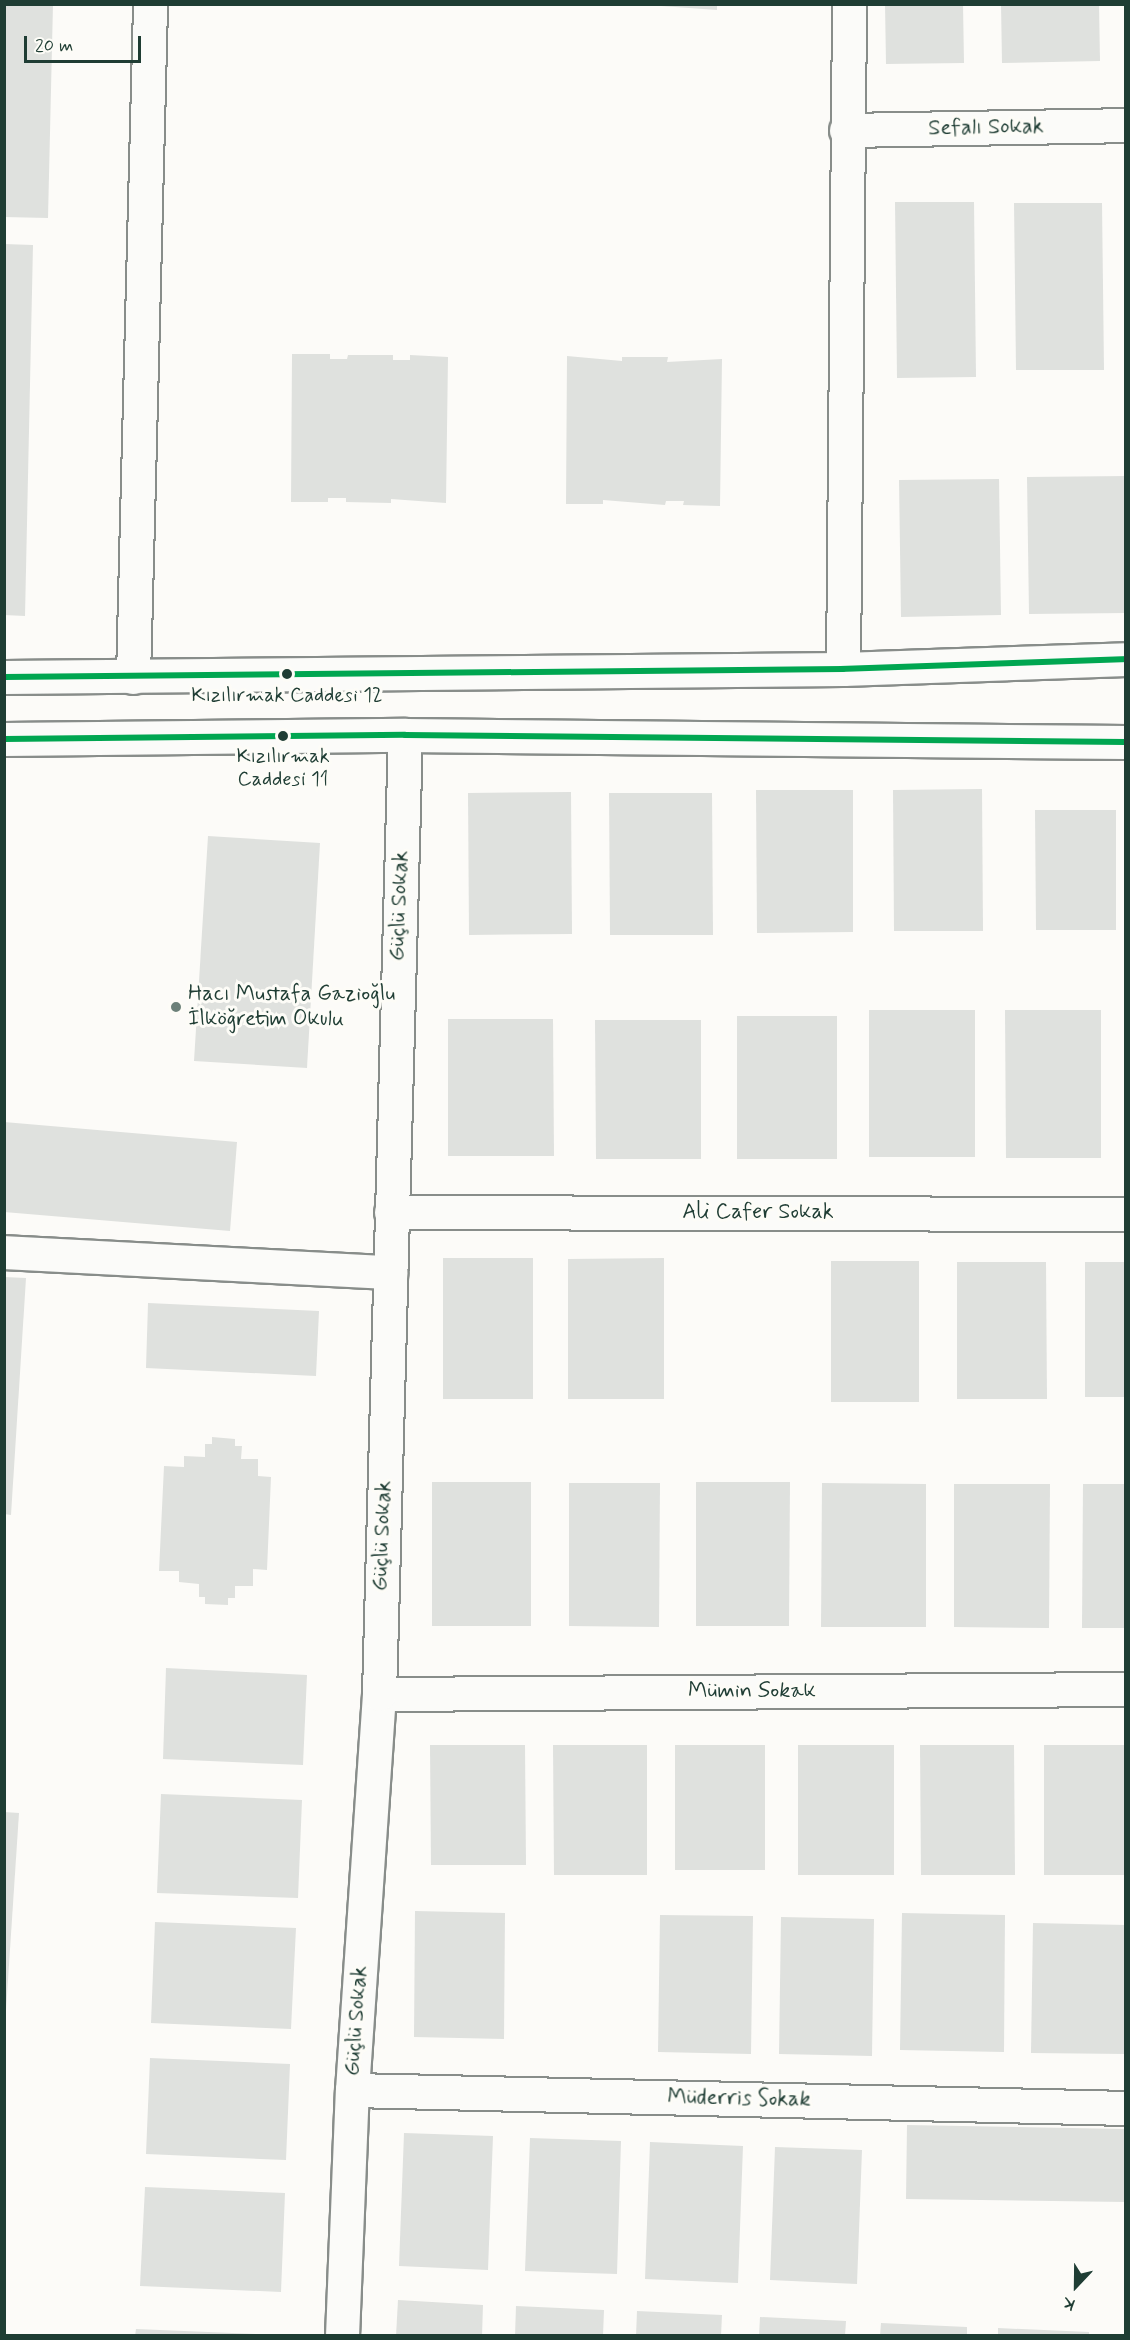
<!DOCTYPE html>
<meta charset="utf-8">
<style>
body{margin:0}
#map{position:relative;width:1130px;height:2340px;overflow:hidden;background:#fcfbf8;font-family:Mynerve,sans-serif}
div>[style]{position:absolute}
.building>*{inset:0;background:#dfe1de}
.roads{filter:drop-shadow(2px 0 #888d8a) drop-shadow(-2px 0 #888d8a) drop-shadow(0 2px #888d8a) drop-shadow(0 -2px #888d8a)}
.minor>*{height:33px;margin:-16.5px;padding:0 16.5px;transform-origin:16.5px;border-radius:16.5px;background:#fbfbf9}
.major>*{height:33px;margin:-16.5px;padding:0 16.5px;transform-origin:16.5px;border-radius:16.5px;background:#fbfbf9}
.bus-1>*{height:6px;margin:-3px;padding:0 3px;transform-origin:3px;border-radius:3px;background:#00a651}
.dots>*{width:16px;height:16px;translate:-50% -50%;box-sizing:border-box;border:3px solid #fdfcf7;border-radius:50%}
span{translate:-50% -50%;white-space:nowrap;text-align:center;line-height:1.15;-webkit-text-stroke:6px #fdfcf7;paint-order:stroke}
.bus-label{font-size:20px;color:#1f3d34}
.street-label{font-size:22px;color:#1f3d34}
.poi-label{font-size:22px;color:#1f3d34}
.left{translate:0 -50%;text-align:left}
.frame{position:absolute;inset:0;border:6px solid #1f3d34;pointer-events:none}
.north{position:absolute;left:1046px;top:2256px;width:60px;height:60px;-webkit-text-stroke:4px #fdfcf7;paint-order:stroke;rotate:202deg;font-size:16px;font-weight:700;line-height:24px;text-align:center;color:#1f3d34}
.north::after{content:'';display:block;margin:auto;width:21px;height:27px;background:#1f3d34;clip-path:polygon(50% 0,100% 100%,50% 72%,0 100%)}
.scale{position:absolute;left:24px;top:36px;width:117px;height:27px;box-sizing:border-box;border:3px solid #1f3d34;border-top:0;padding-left:8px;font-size:18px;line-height:21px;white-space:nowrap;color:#1f3d34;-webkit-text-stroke:4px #fdfcf7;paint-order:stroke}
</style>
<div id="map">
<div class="building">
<div style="clip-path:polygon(4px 4px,53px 4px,48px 218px,4px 217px)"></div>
<div style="clip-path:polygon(633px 4px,717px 4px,717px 10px)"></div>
<div style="clip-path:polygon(885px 4px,963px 4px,964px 63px,886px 64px)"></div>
<div style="clip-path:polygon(1001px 4px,1099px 4px,1100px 61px,1002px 63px)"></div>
<div style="clip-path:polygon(895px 202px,974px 202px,976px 377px,897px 378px)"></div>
<div style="clip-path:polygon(1014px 203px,1102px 203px,1104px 370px,1016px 370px)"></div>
<div style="clip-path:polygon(4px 244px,33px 245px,25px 616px,4px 615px)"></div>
<div style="clip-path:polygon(292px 354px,330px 354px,330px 359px,347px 359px,348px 355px,393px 355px,393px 360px,410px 360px,410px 355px,448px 357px,446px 503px,391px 499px,391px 503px,346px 502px,346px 498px,328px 498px,328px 502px,291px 502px)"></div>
<div style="clip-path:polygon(567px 356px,622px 361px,622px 357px,668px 357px,667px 362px,722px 359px,720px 506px,683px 505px,684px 501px,666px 501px,665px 505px,603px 500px,603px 504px,566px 504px)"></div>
<div style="clip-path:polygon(1126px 476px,1126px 613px,1029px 614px,1027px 477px)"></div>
<div style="clip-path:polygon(999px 479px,1001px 615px,901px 617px,899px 480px)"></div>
<div style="clip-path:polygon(982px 789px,983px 931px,894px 931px,893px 790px)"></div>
<div style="clip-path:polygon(756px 790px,853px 790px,853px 932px,757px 933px)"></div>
<div style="clip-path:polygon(571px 792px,572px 934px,469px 935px,468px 793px)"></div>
<div style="clip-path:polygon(609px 793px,712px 793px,713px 935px,610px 935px)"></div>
<div style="clip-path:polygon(1035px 810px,1116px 810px,1116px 930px,1036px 930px)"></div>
<div style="clip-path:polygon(208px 836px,320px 843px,307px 1068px,194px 1061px)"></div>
<div style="clip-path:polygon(869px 1010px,975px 1010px,975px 1157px,869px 1157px)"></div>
<div style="clip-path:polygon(1005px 1010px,1101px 1010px,1101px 1158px,1006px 1158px)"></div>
<div style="clip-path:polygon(737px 1016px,837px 1016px,837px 1159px,737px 1159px)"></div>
<div style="clip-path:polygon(448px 1019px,553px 1019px,554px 1156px,448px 1156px)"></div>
<div style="clip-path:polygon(595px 1020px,701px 1020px,701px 1159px,596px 1159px)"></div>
<div style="clip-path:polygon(4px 1122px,237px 1142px,230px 1231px,4px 1212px)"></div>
<div style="clip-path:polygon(443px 1258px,533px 1258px,533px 1399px,443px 1399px)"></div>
<div style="clip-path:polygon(664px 1258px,664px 1399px,568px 1399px,568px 1259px)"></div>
<div style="clip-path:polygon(831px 1261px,919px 1261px,919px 1402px,831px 1402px)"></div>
<div style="clip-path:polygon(957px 1262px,1046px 1262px,1047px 1399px,957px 1399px)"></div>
<div style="clip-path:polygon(1085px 1262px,1126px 1262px,1126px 1397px,1085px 1397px)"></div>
<div style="clip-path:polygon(4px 1277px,26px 1278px,11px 1515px,4px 1514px)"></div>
<div style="clip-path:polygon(148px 1303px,319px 1311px,316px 1376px,146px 1368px)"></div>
<div style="clip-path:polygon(212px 1437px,235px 1439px,235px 1446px,242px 1446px,241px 1459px,258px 1459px,258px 1476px,271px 1477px,267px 1570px,253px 1569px,253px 1586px,235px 1586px,235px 1598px,228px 1598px,228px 1605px,205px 1604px,205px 1597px,199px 1597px,199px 1584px,179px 1582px,179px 1571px,159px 1571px,164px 1466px,184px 1467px,184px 1456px,205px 1457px,205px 1444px,212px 1444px)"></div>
<div style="clip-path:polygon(432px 1482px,531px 1482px,531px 1626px,432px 1626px)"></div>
<div style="clip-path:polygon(696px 1482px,790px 1482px,789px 1626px,696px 1626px)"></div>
<div style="clip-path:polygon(569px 1483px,660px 1483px,659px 1627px,569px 1626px)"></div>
<div style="clip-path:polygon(822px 1483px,926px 1484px,926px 1627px,821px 1627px)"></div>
<div style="clip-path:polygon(954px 1484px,1050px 1484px,1049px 1628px,954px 1627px)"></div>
<div style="clip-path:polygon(1083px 1484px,1126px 1484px,1126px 1628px,1082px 1628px)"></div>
<div style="clip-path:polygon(166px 1668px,307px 1675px,303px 1765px,163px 1759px)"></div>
<div style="clip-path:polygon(430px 1745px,525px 1745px,526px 1865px,431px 1865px)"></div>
<div style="clip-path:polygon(553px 1745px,647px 1745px,647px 1875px,554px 1875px)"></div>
<div style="clip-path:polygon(675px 1745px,765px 1745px,765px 1870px,675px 1870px)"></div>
<div style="clip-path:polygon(798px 1745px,894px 1745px,894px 1875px,798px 1875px)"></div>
<div style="clip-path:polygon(920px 1745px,1014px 1745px,1015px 1875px,921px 1875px)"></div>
<div style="clip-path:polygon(1044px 1745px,1126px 1745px,1126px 1875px,1044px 1875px)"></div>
<div style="clip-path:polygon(161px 1794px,302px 1800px,298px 1898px,157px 1893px)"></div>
<div style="clip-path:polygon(4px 1812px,19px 1813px,6px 2010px,4px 2010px)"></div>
<div style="clip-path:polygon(415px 1911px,505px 1913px,504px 2039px,414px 2037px)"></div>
<div style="clip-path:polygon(902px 1913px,1005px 1915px,1004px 2052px,900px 2050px)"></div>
<div style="clip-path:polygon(660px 1915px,753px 1916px,751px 2054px,658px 2052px)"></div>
<div style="clip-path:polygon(781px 1917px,874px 1919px,872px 2056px,779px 2054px)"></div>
<div style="clip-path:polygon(155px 1922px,296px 1928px,291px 2029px,151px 2023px)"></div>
<div style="clip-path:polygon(1033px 1923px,1126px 1925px,1126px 2054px,1031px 2053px)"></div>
<div style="clip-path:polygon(150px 2058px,290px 2064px,286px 2160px,146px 2154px)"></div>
<div style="clip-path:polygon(907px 2125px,1126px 2129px,1126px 2202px,906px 2199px)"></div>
<div style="clip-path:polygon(404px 2133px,493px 2136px,488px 2270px,399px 2266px)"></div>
<div style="clip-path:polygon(530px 2138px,621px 2141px,617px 2274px,525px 2271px)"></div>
<div style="clip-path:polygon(650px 2142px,743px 2146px,738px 2283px,645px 2279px)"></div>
<div style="clip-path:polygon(775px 2147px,862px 2150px,857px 2284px,770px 2280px)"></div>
<div style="clip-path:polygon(145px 2187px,285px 2193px,281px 2292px,140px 2286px)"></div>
<div style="clip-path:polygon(398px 2300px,483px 2305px,482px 2336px,396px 2336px)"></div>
<div style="clip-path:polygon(516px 2306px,604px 2310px,603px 2336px,515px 2336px)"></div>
<div style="clip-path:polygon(637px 2311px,722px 2315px,721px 2336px,636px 2336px)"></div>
<div style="clip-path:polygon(760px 2317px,846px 2321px,845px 2336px,759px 2336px)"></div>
<div style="clip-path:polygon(881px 2323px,967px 2327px,967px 2336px,880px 2336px)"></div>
<div style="clip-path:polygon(998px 2328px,1089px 2332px,1089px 2336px,998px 2336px)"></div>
<div style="clip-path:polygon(136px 2329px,257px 2334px,257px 2336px,135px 2336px)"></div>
</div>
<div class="roads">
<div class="minor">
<div style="left:846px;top:130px;width:280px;rotate:-1deg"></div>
<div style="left:843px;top:669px;width:665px;rotate:-89.48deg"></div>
<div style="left:133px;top:677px;width:673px;rotate:-88.55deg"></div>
<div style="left:391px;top:1212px;width:735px;rotate:0.16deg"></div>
<div style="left:4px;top:1252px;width:387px;rotate:3deg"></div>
<div style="left:379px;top:1694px;width:747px;rotate:-0.38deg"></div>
<div style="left:352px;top:2090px;width:774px;rotate:1.33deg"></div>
<div style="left:342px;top:2336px;width:246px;rotate:-87.7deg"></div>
<div style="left:352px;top:2090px;width:397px;rotate:-86.1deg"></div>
<div style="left:379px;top:1694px;width:959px;rotate:-88.45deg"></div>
</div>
<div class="major">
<div style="left:4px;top:677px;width:839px;rotate:-0.55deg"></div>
<div style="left:843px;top:669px;width:283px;rotate:-2deg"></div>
<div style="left:4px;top:739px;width:401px;rotate:-0.6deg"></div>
<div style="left:405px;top:735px;width:721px;rotate:0.56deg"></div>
</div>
</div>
<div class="bus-1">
<div style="left:4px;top:677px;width:839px;rotate:-0.55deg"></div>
<div style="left:843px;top:669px;width:283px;rotate:-2deg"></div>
<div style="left:4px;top:739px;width:401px;rotate:-0.6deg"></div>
<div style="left:405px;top:735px;width:721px;rotate:0.56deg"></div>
</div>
<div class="dots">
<div style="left:287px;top:674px;background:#1f3d34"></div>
<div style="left:283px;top:736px;background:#1f3d34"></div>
<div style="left:176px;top:1007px;background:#6c8079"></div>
</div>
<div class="bus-label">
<span style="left:287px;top:695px">Kızılırmak Caddesi 12</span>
<span style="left:283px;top:768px">Kızılırmak<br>Caddesi 11</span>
</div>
<div class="street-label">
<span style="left:986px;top:128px;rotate:-1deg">Sefalı Sokak</span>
<span style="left:400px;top:906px;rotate:-88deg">Güçlü Sokak</span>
<span style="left:758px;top:1213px">Ali Cafer Sokak</span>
<span style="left:383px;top:1536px;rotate:-88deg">Güçlü Sokak</span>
<span style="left:752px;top:1692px">Mümin Sokak</span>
<span style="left:357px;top:2021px;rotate:-86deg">Güçlü Sokak</span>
<span style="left:739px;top:2099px;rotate:1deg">Müderris Sokak</span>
</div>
<div class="poi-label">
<span class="left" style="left:188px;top:1007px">Hacı Mustafa Gazioğlu<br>İlköğretim Okulu</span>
</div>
<div class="frame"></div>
<div class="north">K</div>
<div class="scale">20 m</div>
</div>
